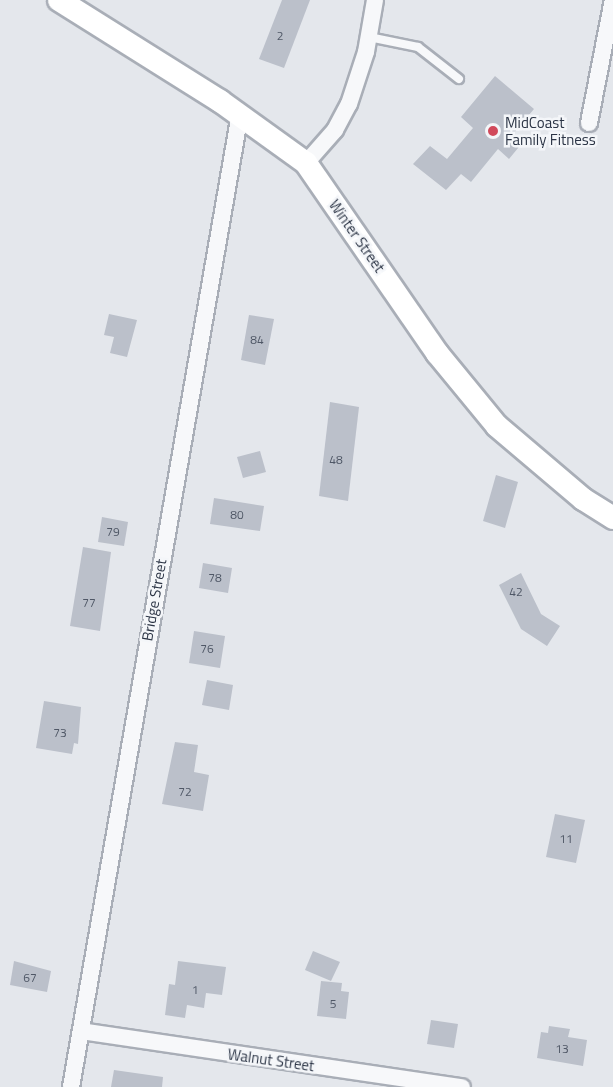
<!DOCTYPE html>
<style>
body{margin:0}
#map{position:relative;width:613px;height:1087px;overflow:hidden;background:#e4e7ec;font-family:"Titillium Web",sans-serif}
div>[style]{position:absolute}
.building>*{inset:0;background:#bbc0ca}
.roads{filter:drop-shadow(2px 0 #a9aeb7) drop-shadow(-2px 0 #a9aeb7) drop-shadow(0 2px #a9aeb7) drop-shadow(0 -2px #a9aeb7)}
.lane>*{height:8px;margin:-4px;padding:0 4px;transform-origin:4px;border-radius:4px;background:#f7f8fa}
.street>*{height:16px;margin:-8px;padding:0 8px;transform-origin:8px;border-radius:8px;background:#f7f8fa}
.secondary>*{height:22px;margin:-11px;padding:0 11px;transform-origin:11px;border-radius:11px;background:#fff}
.dots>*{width:16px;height:16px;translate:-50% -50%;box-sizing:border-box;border:3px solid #f4f6f9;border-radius:50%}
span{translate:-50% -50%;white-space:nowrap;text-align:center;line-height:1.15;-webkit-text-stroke:5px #f4f6f9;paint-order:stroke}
.number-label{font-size:12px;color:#4f5766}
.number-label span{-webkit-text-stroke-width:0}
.poi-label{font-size:15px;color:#2b3445}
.left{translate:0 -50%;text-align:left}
.street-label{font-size:15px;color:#2b3445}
</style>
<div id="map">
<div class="building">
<div style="clip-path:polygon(282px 0,310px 0,284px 68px,259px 59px)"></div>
<div style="clip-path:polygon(495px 76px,534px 109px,513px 134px,523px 142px,509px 159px,498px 149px,471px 182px,461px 174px,446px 190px,413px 164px,430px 146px,447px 159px,473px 128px,461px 117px)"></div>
<div style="clip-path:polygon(109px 314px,137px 320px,127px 357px,110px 353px,114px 337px,104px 335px)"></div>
<div style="clip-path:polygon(249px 315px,274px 319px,265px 365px,241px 360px)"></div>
<div style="clip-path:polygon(330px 402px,359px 407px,348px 501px,319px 496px)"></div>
<div style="clip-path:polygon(260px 451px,266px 472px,243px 478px,237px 457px)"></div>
<div style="clip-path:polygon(496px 475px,518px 482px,505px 528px,483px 521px)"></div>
<div style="clip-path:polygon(214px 498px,264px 506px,260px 531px,210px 524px)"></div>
<div style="clip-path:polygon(102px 517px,128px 522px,124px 546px,98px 542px)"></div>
<div style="clip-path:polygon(83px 547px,111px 552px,100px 631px,70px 626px)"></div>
<div style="clip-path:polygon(203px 563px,232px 568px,228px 593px,199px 588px)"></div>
<div style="clip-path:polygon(521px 573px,541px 614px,560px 626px,547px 646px,521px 629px,499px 585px)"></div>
<div style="clip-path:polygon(194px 631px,225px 636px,220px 668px,189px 663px)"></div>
<div style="clip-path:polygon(207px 680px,233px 685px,229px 710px,202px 705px)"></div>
<div style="clip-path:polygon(44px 701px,81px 707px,78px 744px,74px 743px,72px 754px,36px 748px)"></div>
<div style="clip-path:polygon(175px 742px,198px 745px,194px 772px,209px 775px,203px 811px,162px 804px)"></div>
<div style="clip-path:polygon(555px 814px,585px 820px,576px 863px,546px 857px)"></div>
<div style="clip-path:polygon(313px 951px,340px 962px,331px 981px,305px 970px)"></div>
<div style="clip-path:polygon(14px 961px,51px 971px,47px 992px,10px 985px)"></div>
<div style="clip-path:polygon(178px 961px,226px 967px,222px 995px,206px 993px,204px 1008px,187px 1005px,185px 1018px,165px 1015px,169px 984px,175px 985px)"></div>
<div style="clip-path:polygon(321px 981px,342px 983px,341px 991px,349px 992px,346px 1019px,317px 1016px)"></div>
<div style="clip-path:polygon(431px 1020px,458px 1024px,454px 1048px,427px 1044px)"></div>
<div style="clip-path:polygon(549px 1026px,570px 1029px,568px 1037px,587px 1040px,583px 1066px,537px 1058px,541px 1032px,548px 1033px)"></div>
<div style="clip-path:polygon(114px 1070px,163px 1077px,162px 1087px,111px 1087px)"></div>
</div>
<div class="roads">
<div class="lane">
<div style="left:369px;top:37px;width:50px;rotate:11.5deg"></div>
<div style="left:418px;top:47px;width:52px;rotate:38deg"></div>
</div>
<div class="street">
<div style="left:589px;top:123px;width:125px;rotate:-79deg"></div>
<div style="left:306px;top:163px;width:44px;rotate:-48.7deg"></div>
<div style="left:335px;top:130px;width:30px;rotate:-62deg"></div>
<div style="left:349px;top:104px;width:55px;rotate:-71.9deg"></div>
<div style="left:366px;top:52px;width:53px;rotate:-80.2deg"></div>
<div style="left:81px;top:1031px;width:385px;rotate:8.4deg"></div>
<div style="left:71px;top:1087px;width:988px;rotate:-80.15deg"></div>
</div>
<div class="secondary">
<div style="left:59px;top:0;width:190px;rotate:32.1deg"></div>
<div style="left:220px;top:101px;width:106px;rotate:35.8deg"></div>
<div style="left:306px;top:163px;width:231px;rotate:55.4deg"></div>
<div style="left:437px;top:353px;width:94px;rotate:50.6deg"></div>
<div style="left:497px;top:426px;width:113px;rotate:40.3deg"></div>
<div style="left:583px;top:499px;width:36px;rotate:32deg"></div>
</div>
</div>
<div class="dots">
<div style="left:493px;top:131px;background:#d1495b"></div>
</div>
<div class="number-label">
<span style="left:280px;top:36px">2</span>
<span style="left:257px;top:340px">84</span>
<span style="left:336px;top:460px">48</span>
<span style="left:237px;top:515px">80</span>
<span style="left:113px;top:532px">79</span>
<span style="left:215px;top:578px">78</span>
<span style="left:516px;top:592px">42</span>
<span style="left:89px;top:603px">77</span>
<span style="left:207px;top:649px">76</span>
<span style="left:60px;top:733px">73</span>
<span style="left:185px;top:792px">72</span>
<span style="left:566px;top:839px">11</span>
<span style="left:30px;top:978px">67</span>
<span style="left:195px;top:990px">1</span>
<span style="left:333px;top:1004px">5</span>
<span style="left:562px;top:1049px">13</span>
</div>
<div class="poi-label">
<span class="left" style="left:505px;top:131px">MidCoast<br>Family Fitness</span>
</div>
<div class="street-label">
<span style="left:357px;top:236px;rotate:55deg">Winter Street</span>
<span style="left:154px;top:600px;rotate:-80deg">Bridge Street</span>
<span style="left:271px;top:1060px;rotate:8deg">Walnut Street</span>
</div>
</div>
